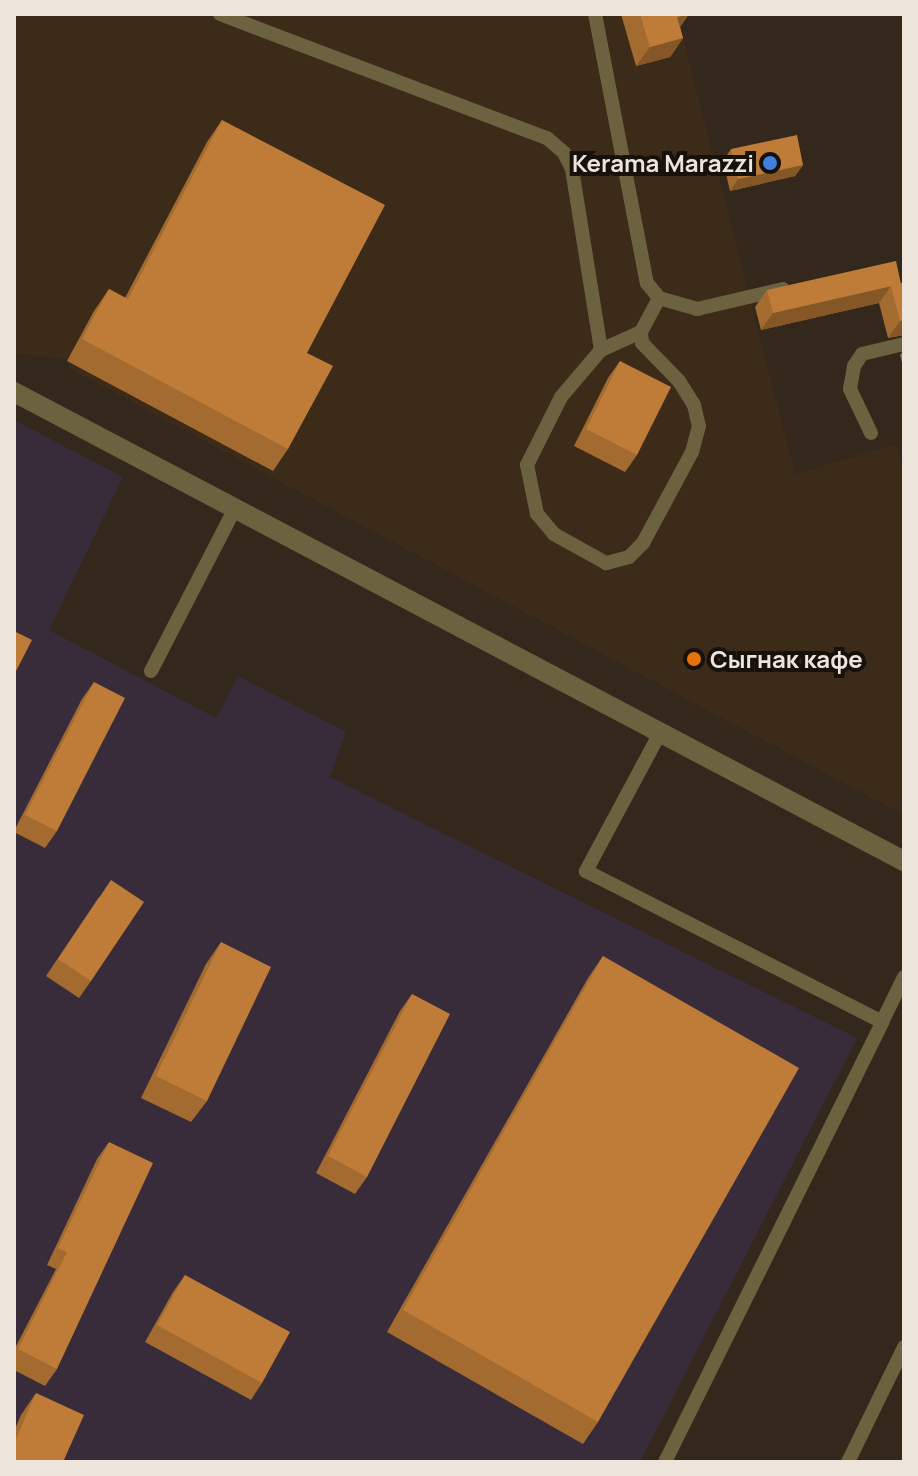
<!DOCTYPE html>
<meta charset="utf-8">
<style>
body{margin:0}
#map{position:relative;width:918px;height:1476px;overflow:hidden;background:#34271b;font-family:Manrope,sans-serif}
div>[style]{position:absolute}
.built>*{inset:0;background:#3d2b1a}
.industrial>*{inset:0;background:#382c3a}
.lane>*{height:14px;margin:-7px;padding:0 7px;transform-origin:7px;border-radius:7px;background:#6d623f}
.street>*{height:20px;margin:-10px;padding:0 10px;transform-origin:10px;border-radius:10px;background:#6d623f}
.wall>*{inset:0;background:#a36b30}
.shaded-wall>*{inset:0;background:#855727}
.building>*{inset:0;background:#be7c38}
.dots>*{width:22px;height:22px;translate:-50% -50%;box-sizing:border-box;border:4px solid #17110c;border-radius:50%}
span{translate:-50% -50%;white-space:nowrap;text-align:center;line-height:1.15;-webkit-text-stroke:8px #17110c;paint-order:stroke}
.poi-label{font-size:24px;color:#ede4dc;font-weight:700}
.right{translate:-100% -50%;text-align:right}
.left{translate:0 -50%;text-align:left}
.frame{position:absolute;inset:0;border:16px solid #ede4dc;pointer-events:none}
</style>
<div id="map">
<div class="built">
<div style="clip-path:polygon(14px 14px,677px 14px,795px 474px,897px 444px,904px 476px,904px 815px,68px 368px,72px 359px,14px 354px)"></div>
</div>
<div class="industrial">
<div style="clip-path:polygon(14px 420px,123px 477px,49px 630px,216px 718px,238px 676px,346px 732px,330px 777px,857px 1038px,640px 1462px,14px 1462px)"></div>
</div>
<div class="lane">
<div style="left:220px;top:14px;width:350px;rotate:20.8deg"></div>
<div style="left:547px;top:138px;width:23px;rotate:41deg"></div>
<div style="left:564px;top:153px;width:18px;rotate:63deg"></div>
<div style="left:572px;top:169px;width:183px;rotate:80.9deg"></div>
<div style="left:595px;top:14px;width:274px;rotate:79.1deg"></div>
<div style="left:647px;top:283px;width:19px;rotate:51deg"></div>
<div style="left:659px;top:298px;width:40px;rotate:16deg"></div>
<div style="left:697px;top:309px;width:88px;rotate:-13.1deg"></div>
<div style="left:641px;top:332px;width:11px;rotate:85deg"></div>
<div style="left:642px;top:343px;width:53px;rotate:45.8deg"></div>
<div style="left:679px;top:381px;width:28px;rotate:58deg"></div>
<div style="left:694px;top:405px;width:22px;rotate:77deg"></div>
<div style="left:699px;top:426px;width:27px;rotate:105deg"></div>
<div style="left:692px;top:452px;width:103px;rotate:118.3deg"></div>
<div style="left:643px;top:543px;width:20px;rotate:135deg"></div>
<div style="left:629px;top:557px;width:24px;rotate:165deg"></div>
<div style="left:606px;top:563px;width:60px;rotate:-150.9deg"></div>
<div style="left:554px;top:534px;width:26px;rotate:-130deg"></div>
<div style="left:537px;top:514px;width:50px;rotate:-101.5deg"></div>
<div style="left:527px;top:465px;width:76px;rotate:-63.4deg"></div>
<div style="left:561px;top:397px;width:62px;rotate:-49.6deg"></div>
<div style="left:601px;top:350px;width:44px;rotate:-24.2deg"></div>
<div style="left:641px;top:332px;width:38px;rotate:-62deg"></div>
<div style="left:871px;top:433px;width:49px;rotate:-115.5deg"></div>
<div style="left:850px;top:389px;width:23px;rotate:-80deg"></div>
<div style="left:854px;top:366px;width:14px;rotate:-56deg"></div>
<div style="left:862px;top:354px;width:43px;rotate:-13.4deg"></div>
<div style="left:151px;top:671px;width:179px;rotate:-62.7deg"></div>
<div style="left:660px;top:733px;width:157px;rotate:118.2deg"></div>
<div style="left:586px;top:871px;width:332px;rotate:27deg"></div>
<div style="left:882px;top:1022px;width:50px;rotate:-63.9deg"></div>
<div style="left:665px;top:1462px;width:491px;rotate:-63.7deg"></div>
<div style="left:848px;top:1462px;width:128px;rotate:-64deg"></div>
</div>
<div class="street">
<div style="left:14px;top:392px;width:1006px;rotate:27.79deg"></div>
</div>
<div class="wall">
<div style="clip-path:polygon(621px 14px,689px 14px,680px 27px,683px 38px,670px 57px,636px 66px)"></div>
<div style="clip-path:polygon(222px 120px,307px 353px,288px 449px,273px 471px,67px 361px,94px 311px,109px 289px,125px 298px,207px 142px)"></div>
<div style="clip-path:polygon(731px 149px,803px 165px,795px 176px,730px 191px,723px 161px)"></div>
<div style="clip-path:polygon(904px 283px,904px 335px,888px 338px,879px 303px,761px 330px,755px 307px,767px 290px)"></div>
<div style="clip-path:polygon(904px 350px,904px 370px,900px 355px)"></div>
<div style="clip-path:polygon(620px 361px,637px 455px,625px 472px,574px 446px,608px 378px)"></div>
<div style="clip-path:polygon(94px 682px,57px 831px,45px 848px,14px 832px,14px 831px,82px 699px)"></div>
<div style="clip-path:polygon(99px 897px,91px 981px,79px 998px,46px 976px)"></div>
<div style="clip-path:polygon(221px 942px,207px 1101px,191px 1122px,141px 1098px,206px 964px)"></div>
<div style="clip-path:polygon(603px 956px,598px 1422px,583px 1444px,387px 1332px,588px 978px)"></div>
<div style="clip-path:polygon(412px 994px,367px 1177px,355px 1194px,316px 1173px,400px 1011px)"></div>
<div style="clip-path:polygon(109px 1142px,57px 1369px,45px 1386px,14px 1370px,14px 1350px,56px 1269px,47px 1265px,97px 1159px)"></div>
<div style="clip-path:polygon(185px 1275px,262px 1383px,251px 1400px,145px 1342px,173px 1292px)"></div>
<div style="clip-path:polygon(36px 1393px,14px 1462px,14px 1431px,21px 1415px)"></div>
</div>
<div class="shaded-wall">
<div style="clip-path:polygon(689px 14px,676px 33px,677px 17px)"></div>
<div style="clip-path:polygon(683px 38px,670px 57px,636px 66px,650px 47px)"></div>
<div style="clip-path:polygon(803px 165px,795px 176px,730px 191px,738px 179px)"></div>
<div style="clip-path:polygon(891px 286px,879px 303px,761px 330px,773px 313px)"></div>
<div style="clip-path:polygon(904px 320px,904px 335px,888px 338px,900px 321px)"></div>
</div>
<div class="building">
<div style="clip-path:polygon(640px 14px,689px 14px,677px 17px,683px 38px,650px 47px)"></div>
<div style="clip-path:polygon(222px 120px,385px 205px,307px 353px,333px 366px,288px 449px,82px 339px,109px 289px,128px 299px)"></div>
<div style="clip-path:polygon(797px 135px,803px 165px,738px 179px,731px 149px)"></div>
<div style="clip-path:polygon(896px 261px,901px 284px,773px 313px,767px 290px)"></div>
<div style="clip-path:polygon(904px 283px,904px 320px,900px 321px,891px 286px)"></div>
<div style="clip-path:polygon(620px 361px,671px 387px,637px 455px,586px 429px)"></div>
<div style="clip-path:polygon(14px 631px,32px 640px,14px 675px)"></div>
<div style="clip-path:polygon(94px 682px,125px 698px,57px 831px,25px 815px)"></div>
<div style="clip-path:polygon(111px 880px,144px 902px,91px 981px,58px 959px)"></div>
<div style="clip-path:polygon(221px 942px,271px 967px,207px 1101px,156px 1076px)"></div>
<div style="clip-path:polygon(603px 956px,799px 1068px,598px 1422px,403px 1310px)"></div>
<div style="clip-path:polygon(412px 994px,450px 1014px,367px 1177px,328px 1156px)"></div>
<div style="clip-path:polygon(109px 1142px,153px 1163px,57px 1369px,18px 1349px,67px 1252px,58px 1248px)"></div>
<div style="clip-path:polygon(185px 1275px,290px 1332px,262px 1383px,157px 1325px)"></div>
<div style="clip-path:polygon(36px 1393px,84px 1415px,63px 1462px,14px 1462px,14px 1443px)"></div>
</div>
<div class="dots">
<div style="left:770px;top:163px;background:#3f7fe0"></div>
<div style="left:694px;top:659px;background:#e8710a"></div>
</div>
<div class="poi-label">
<span class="right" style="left:754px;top:163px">Kerama Marazzi</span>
<span class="left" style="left:710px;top:659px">Сыгнак кафе</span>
</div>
<div class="frame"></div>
</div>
